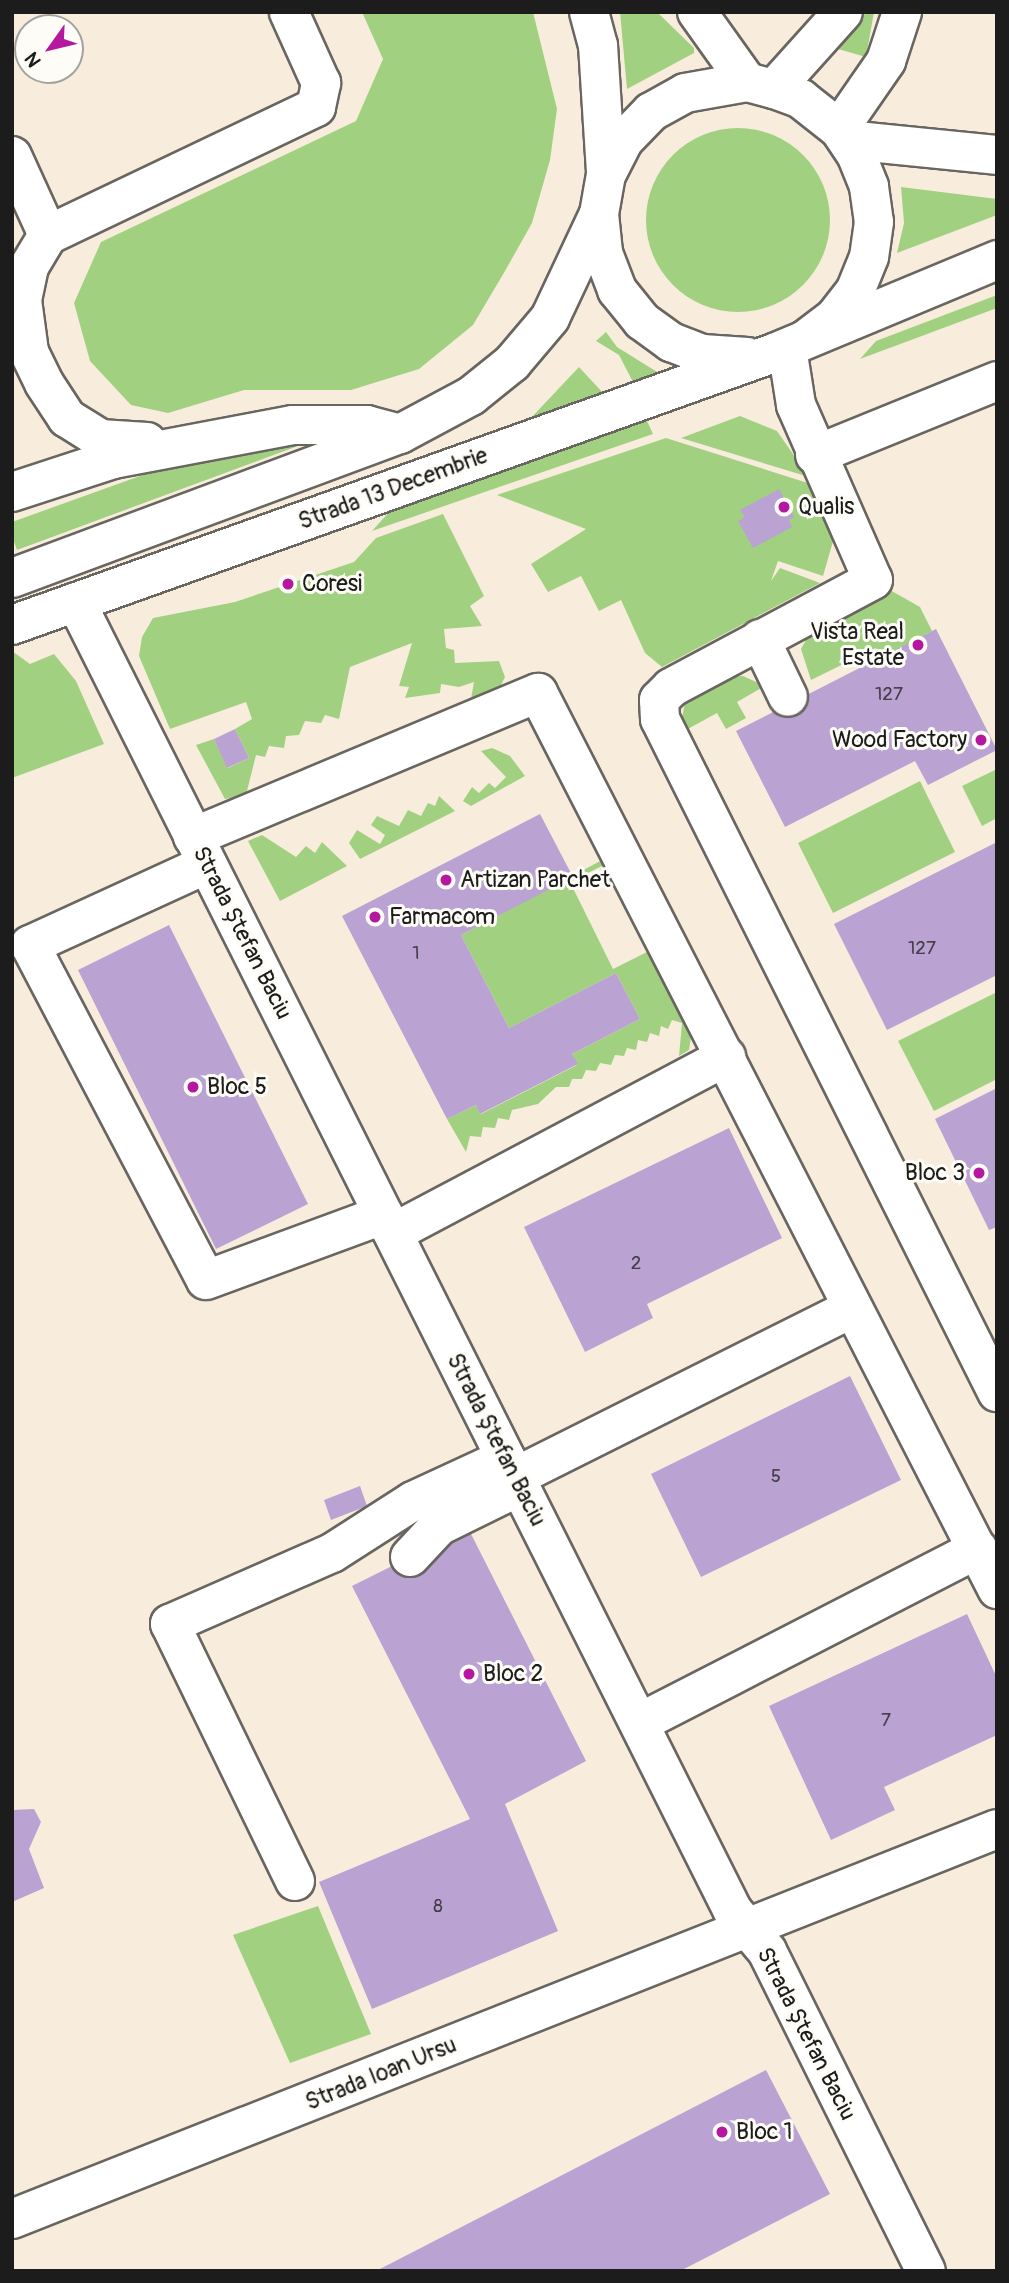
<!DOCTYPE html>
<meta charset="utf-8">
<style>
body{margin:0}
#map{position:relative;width:1009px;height:2283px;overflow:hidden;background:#f8eddd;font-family:Pangolin,sans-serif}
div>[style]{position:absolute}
.green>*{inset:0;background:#a1d180}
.round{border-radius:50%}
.building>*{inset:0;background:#baa2d2}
.roads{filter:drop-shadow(2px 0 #696560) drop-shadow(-2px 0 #696560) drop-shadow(0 2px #696560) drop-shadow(0 -2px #696560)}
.minor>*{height:38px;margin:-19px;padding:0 19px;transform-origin:19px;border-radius:19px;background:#fff}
.major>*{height:38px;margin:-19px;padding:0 19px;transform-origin:19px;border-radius:19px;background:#fff}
.dots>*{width:19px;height:19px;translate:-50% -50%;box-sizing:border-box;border:4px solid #fdfcf7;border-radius:50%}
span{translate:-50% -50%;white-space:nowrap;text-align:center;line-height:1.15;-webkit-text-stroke:6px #fdfcf7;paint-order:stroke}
.number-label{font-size:19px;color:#443e4a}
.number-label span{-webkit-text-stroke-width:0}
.street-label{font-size:23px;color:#1c1c1c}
.poi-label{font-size:23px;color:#1c1c1c}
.left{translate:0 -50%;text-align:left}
.right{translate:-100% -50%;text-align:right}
.frame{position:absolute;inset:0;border:14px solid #1c1c1c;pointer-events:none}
.north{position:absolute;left:14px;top:14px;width:70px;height:70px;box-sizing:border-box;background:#fdfcf7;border:2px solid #a3a29f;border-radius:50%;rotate:236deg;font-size:19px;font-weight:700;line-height:28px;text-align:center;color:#1c1c1c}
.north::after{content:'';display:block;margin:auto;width:24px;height:32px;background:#b5179e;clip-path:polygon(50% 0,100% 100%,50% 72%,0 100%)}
</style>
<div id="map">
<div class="green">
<div style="clip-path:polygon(362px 12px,533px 12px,557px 109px,550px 160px,532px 223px,505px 271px,473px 325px,419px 369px,351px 390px,244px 390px,168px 413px,131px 405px,90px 361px,74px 303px,101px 242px,356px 121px,383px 59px)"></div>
<div style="clip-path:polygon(620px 12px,657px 12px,694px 48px,694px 53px,627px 89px)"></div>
<div style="clip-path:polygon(867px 12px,874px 12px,866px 57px,831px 47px)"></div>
<div class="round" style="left:646px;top:128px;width:184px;height:184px"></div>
<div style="clip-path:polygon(901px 187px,997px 199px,997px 215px,897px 253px,904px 223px)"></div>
<div style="clip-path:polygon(997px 295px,997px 308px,860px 359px,876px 341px)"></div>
<div style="clip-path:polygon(606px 332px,617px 347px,662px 375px,634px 384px,619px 355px,596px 341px)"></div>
<div style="clip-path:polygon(579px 367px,604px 394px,529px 420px)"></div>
<div style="clip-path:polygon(740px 416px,777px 431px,809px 477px,681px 438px)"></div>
<div style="clip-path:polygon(647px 421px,653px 434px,372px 531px,391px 510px)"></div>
<div style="clip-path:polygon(666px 438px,811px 484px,836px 531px,823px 576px,778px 561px,771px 581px,780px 568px,820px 583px,662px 667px,645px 653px,621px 600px,599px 611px,581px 576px,548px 592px,531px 564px,586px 529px,497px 495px)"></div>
<div style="clip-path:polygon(306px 443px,17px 550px,12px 536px,12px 522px,229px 444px)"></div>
<div style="clip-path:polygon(443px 514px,484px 596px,470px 606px,482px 626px,444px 629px,446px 648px,454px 650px,455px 663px,499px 661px,505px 677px,499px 689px,469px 710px,474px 682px,459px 687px,441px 684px,440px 693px,405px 698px,409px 687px,399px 686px,412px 643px,350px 667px,339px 719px,325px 715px,321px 723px,305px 721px,299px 735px,286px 736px,284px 748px,269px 746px,265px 757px,256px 755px,246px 795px,225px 799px,196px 745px,214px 739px,228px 768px,249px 758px,235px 729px,252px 719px,246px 702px,170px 729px,139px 656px,142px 637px,153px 618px,235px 602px,354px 562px,376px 538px)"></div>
<div style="clip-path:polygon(890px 590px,920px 607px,932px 631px,881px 658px,876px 648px,811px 680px,801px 649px,806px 640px,816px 629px)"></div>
<div style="clip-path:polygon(12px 651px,30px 664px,54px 654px,76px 681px,104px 744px,12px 778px)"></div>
<div style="clip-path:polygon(743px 676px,765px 686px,737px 702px,746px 718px,726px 729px,717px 713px,686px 730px,682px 718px,685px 702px,697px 688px,724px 677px)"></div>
<div style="clip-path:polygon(492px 748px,510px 756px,525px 776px,471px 806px,463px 801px,472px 787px,479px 793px,489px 783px,495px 788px,506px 777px,481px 751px)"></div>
<div style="clip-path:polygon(997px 769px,997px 818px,982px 826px,962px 786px)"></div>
<div style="clip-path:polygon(920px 781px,955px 852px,833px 913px,798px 843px)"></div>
<div style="clip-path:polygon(439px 796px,455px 811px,360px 859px,349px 843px,357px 830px,380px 844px,385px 835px,371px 825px,377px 816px,399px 826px,408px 810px,421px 816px,428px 803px,435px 806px)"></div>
<div style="clip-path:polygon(262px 835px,296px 857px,306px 846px,315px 853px,322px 842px,347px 866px,280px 901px,248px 841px)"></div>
<div style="clip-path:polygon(604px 859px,606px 864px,570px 882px,613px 969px,647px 952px,652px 957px,692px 1031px,689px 1050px,679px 1056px,682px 1023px,672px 1020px,668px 1029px,661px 1026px,659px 1036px,650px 1033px,647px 1042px,638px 1040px,636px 1050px,627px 1048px,624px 1056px,615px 1055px,611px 1065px,600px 1063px,596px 1071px,586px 1070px,582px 1079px,572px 1079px,569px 1087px,556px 1087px,538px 1104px,512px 1110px,509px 1120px,498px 1118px,495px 1128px,483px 1127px,481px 1137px,470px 1136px,466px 1152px,447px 1119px,476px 1105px,481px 1114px,577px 1065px,572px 1054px,640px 1019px,616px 973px,509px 1028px,461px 935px)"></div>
<div style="clip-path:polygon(997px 992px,997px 1079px,934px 1111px,898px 1041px)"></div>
<div style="clip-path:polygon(318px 1906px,371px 2034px,290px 2063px,233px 1935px)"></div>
</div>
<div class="building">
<div style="clip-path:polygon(779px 489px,794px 517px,789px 520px,792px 527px,753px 548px,738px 521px,745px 517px,740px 510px)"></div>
<div style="clip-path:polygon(936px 629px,997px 750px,928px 785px,915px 761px,785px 827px,736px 731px)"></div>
<div style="clip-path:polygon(235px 729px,249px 758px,227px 768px,214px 739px)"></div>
<div style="clip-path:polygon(540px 814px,573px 877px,461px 935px,509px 1028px,616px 973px,640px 1019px,572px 1054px,578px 1064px,480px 1114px,476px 1105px,447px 1119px,342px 916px)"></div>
<div style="clip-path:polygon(997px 842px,997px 975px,887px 1030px,834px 924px)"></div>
<div style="clip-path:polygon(169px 925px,308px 1204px,216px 1249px,78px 970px)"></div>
<div style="clip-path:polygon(997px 1088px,997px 1227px,989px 1230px,935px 1119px)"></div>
<div style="clip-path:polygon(729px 1128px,782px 1238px,647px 1304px,653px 1318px,585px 1352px,524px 1227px)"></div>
<div style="clip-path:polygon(850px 1376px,901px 1480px,701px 1577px,651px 1474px)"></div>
<div style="clip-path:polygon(360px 1486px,367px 1506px,331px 1520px,324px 1500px)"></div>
<div style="clip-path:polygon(468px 1528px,586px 1761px,505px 1804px,558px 1931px,372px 2009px,319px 1882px,470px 1819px,352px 1586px)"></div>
<div style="clip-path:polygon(967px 1614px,997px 1678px,997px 1735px,884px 1787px,895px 1810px,831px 1840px,769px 1706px)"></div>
<div style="clip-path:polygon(34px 1809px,41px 1822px,29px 1849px,44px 1888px,12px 1902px,12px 1810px)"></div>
<div style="clip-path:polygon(766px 2070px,830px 2194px,680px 2271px,376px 2271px)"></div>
</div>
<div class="roads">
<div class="minor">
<div style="left:774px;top:89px;width:103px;rotate:-48.1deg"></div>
<div style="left:839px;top:129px;width:83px;rotate:-55.3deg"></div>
<div style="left:886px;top:61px;width:52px;rotate:-71.9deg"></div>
<div style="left:12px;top:156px;width:87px;rotate:65.5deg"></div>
<div style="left:48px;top:235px;width:297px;rotate:-25.5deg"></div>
<div style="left:316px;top:107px;width:25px;rotate:-78deg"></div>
<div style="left:321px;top:83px;width:78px;rotate:-114.3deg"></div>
<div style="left:48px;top:235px;width:37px;rotate:121deg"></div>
<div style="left:29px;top:267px;width:34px;rotate:102deg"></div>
<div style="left:22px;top:300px;width:52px;rotate:82.3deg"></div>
<div style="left:29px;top:352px;width:34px;rotate:64deg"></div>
<div style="left:44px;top:383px;width:42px;rotate:56.7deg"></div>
<div style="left:67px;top:418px;width:39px;rotate:32deg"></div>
<div style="left:100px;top:439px;width:47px;rotate:3.7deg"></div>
<div style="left:787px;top:348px;width:58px;rotate:81deg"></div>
<div style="left:796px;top:405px;width:191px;rotate:66.3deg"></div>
<div style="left:873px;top:580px;width:229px;rotate:151.9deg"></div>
<div style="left:671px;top:688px;width:17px;rotate:135deg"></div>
<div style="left:659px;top:700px;width:19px;rotate:87deg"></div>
<div style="left:660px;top:719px;width:753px;rotate:63.4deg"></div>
<div style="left:815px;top:455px;width:196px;rotate:-22.1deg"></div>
<div style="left:12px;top:492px;width:106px;rotate:-18.1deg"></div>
<div style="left:113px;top:459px;width:183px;rotate:-10.7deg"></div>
<div style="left:293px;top:425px;width:74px"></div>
<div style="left:367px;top:425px;width:34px;rotate:15deg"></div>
<div style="left:76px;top:602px;width:1465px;rotate:63.35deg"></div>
<div style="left:733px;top:1911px;width:52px;rotate:49.6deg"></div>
<div style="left:767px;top:1951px;width:357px;rotate:63.6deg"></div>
<div style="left:760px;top:639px;width:64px;rotate:64.2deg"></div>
<div style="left:193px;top:837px;width:374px;rotate:-22.7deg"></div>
<div style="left:538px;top:693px;width:1007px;rotate:62.87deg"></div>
<div style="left:207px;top:864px;width:195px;rotate:155.4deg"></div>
<div style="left:30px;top:945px;width:378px;rotate:62.3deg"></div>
<div style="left:206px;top:1280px;width:189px;rotate:-20.2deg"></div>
<div style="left:393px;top:1233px;width:377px;rotate:-27.9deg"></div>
<div style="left:515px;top:1477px;width:377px;rotate:-26.6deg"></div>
<div style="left:410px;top:1557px;width:42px;rotate:-46.9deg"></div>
<div style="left:439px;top:1526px;width:90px;rotate:-26.3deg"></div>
<div style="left:639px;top:1723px;width:381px;rotate:-27.2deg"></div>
<div style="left:295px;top:1881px;width:286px;rotate:-115.9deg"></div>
<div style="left:170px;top:1624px;width:177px;rotate:-23.7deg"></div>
<div style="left:332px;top:1553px;width:96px;rotate:-32.7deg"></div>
<div style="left:413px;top:1501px;width:102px;rotate:-24.8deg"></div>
<div style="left:12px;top:2219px;width:1059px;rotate:-21.6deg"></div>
</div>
<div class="major">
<div style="left:589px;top:12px;width:34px;rotate:75deg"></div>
<div style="left:598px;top:45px;width:128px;rotate:86.4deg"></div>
<div style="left:697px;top:12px;width:86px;rotate:54.5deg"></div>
<div style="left:848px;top:140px;width:150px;rotate:5.7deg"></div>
<div style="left:599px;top:214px;width:39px;rotate:84deg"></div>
<div style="left:603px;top:253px;width:40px;rotate:69deg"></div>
<div style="left:617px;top:290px;width:40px;rotate:51deg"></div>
<div style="left:642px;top:321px;width:36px;rotate:36deg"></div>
<div style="left:671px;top:342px;width:34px;rotate:21deg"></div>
<div style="left:703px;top:354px;width:44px;rotate:3.9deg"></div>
<div style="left:12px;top:578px;width:414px;rotate:-20.4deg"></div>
<div style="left:400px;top:434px;width:81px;rotate:-28.2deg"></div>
<div style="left:471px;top:396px;width:53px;rotate:-38.8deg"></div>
<div style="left:512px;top:363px;width:59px;rotate:-49.8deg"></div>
<div style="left:550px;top:318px;width:115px;rotate:-64.8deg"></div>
<div style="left:599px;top:214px;width:40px;rotate:-80deg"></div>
<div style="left:606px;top:175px;width:39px;rotate:-63deg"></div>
<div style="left:624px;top:140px;width:39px;rotate:-46deg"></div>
<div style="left:651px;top:112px;width:39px;rotate:-29deg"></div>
<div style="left:685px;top:93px;width:63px;rotate:-10.1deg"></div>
<div style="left:747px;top:82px;width:28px;rotate:15deg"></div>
<div style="left:774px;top:89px;width:29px;rotate:20deg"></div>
<div style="left:801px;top:99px;width:48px;rotate:38.3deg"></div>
<div style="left:839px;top:129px;width:30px;rotate:56deg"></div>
<div style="left:856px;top:154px;width:35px;rotate:68deg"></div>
<div style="left:869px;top:187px;width:35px;rotate:82deg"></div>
<div style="left:874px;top:222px;width:35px;rotate:98deg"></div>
<div style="left:869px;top:257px;width:35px;rotate:112deg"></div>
<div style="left:856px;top:290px;width:36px;rotate:128deg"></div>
<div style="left:834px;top:318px;width:35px;rotate:143deg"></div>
<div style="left:12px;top:625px;width:809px;rotate:-19.64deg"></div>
<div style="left:774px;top:353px;width:242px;rotate:-22.6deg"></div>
</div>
</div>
<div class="dots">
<div style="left:784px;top:507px;background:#b5179e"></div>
<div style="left:288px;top:584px;background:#b5179e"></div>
<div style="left:918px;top:645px;background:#b5179e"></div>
<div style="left:981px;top:740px;background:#b5179e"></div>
<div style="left:446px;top:880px;background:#b5179e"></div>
<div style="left:375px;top:917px;background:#b5179e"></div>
<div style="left:193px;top:1087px;background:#b5179e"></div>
<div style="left:979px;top:1173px;background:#b5179e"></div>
<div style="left:469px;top:1674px;background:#b5179e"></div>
<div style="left:722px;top:2132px;background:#b5179e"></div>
</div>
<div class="number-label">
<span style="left:889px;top:695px">127</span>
<span style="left:922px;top:949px">127</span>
<span style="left:416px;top:954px">1</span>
<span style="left:636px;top:1264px">2</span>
<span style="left:776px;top:1477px">5</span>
<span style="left:886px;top:1721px">7</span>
<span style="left:438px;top:1907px">8</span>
</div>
<div class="street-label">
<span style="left:393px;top:489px;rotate:-20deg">Strada 13 Decembrie</span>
<span style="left:242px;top:933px;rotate:63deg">Strada Ștefan Baciu</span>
<span style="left:496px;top:1440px;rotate:63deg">Strada Ștefan Baciu</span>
<span style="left:806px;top:2034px;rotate:63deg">Strada Ștefan Baciu</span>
<span style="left:381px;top:2074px;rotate:-22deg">Strada Ioan Ursu</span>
</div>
<div class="poi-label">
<span class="left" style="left:798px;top:507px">Qualis</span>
<span class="left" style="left:302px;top:584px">Coresi</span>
<span class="right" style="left:904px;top:645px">Vista Real<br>Estate</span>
<span class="right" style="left:967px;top:740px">Wood Factory</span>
<span class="left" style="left:460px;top:880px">Artizan Parchet</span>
<span class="left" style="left:389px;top:917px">Farmacom</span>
<span class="left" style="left:207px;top:1087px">Bloc 5</span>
<span class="right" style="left:965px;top:1173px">Bloc 3</span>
<span class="left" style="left:483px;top:1674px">Bloc 2</span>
<span class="left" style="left:736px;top:2132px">Bloc 1</span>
</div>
<div class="frame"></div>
<div class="north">N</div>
</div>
